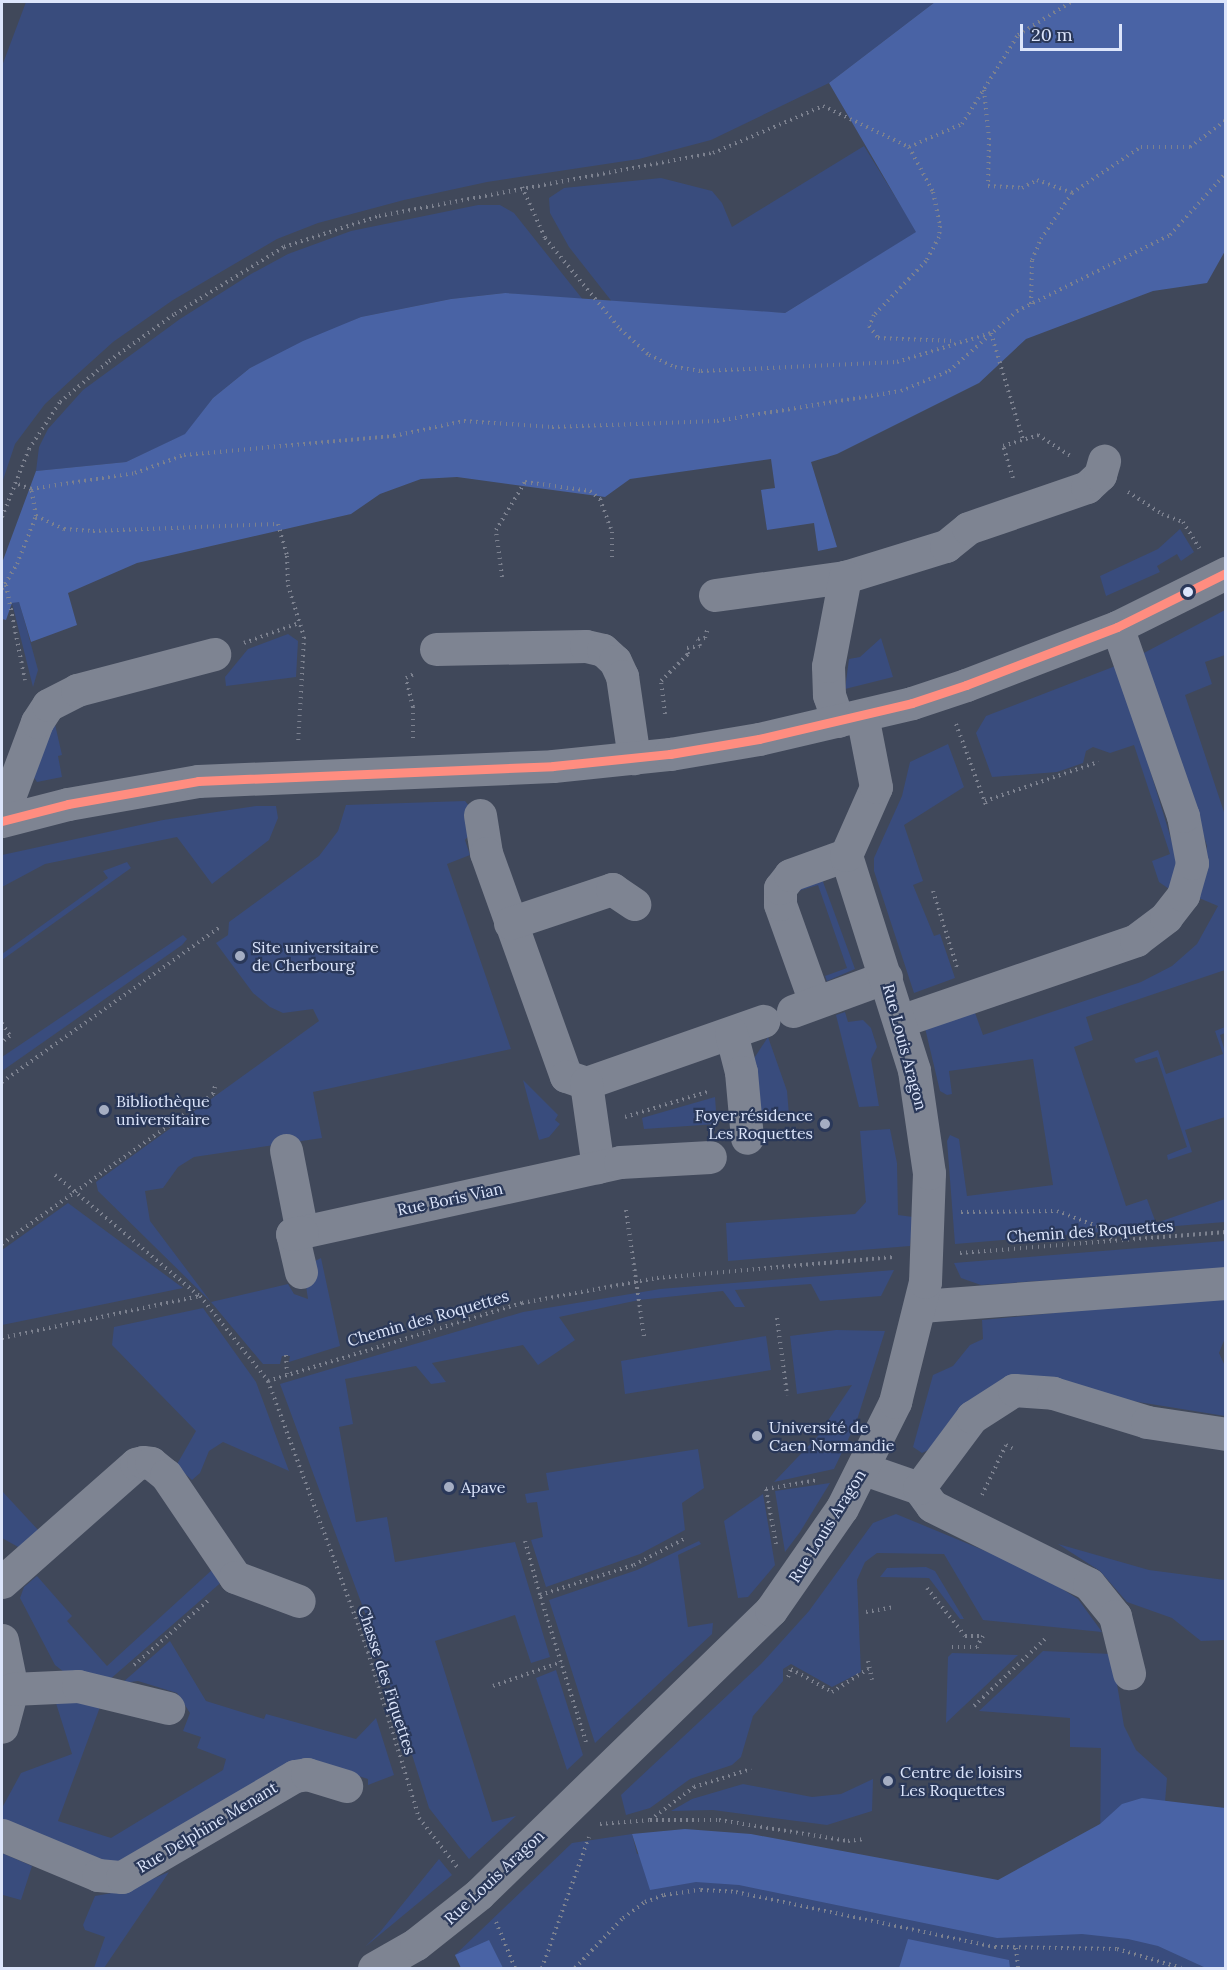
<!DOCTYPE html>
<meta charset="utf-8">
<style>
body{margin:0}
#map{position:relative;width:1227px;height:1970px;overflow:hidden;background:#40485a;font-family:Lora,serif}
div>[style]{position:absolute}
.green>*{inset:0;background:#394c7d}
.forest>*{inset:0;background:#4963a5}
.path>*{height:4px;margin-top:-2px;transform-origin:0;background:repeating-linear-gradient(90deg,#7c818f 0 1.5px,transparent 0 6px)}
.minor>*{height:33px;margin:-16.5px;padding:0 16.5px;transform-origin:16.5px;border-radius:16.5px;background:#7e8492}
.bus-1>*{height:9px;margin:-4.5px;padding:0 4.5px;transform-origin:4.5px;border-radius:4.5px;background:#ff8d80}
.dots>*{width:16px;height:16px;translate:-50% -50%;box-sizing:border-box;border:3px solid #2a3859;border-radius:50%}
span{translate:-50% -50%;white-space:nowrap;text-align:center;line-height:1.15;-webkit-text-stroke:4.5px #2a3859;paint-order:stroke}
.poi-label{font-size:16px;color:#dce5fb}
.left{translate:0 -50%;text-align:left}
.right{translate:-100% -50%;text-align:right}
.street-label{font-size:16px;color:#dce5fb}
.frame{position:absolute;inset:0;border:3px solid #dce5fb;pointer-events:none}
.scale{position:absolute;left:1020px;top:24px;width:102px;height:27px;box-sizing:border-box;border:3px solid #dce5fb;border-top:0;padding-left:8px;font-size:18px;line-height:21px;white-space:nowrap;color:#dce5fb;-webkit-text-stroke:4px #2a3859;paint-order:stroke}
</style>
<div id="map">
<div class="green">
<div style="clip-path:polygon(26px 2px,935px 2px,829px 83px,711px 140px,639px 159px,487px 182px,404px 200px,318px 223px,277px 239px,173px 300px,113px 342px,72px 379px,45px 404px,15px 444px,2px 483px,2px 66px)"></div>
<div style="clip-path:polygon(864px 146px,917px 232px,785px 313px,613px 303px,569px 247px,550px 213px,549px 198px,564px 188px,661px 178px,712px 191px,722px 203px,732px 227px)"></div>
<div style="clip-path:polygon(478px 205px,500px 205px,514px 213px,584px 301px,505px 293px,451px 299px,361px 317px,250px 368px,213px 398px,186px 434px,126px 462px,36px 471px,39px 447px,48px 429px,83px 390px,180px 319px,251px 274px,288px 254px,351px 231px)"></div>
<div style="clip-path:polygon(1180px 529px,1194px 552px,1181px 561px,1177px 554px,1157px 566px,1160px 572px,1106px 596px,1100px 576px,1158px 549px)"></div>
<div style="clip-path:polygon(19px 601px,38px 670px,33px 687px,12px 603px)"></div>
<div style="clip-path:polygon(1225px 610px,1225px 655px,1205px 662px,1212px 684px,1185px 695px,1225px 815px,1225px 970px,1086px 1017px,1093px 1040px,1074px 1047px,1126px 1206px,1147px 1199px,1156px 1223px,1225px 1199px,1225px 1222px,955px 1244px,947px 1141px,950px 1135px,959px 1139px,967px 1196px,1053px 1185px,1033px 1059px,949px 1071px,952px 1094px,947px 1095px,940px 1091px,925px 1028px,974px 1010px,983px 1035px,1141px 982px,1172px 966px,1197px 944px,1218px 906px,1199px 898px,1207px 846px,1142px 654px)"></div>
<div style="clip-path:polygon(288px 634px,298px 641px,296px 677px,226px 686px,225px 677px,248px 649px)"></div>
<div style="clip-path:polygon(881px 638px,893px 677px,845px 689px,849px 659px,860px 657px)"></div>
<div style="clip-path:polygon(1118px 665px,1179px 865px,1169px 889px,1159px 882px,1152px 861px,1170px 854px,1134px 745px,1110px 753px,1093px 747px,1086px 751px,1083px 763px,1057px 772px,992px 777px,976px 733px,986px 716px)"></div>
<div style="clip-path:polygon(54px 720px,62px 755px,58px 756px,62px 777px,37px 782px,33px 776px)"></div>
<div style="clip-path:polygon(948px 744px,964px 787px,904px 825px,923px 881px,913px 885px,934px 936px,940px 934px,955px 978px,914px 993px,874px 871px,874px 858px,902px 796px,910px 762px)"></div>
<div style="clip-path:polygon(465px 801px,470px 807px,469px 835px,465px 840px,470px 855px,447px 864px,511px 1049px,313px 1092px,322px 1138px,194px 1157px,178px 1167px,163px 1188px,145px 1191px,150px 1221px,211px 1302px,288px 1284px,294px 1294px,308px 1299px,306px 1286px,317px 1278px,313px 1262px,321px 1258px,340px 1346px,289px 1362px,290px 1356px,282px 1356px,280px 1364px,263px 1364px,211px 1302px,98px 1191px,96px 1182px,319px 1021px,313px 1009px,283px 1013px,270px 1007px,253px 993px,216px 943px,228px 935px,229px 922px,319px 856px,338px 831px,346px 805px)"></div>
<div style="clip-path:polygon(256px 806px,276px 806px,278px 818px,269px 840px,212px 884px,177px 837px,45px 864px,2px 887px,2px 855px,163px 820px)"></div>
<div style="clip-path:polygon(127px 862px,131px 868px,2px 960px,2px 954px,108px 878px,103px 871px)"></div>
<div style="clip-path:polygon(822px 879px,855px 969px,827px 981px,825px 976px,847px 968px,818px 885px,795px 892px,795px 887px)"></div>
<div style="clip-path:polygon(183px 935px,187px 939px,182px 945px,2px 1071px,2px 1057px)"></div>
<div style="clip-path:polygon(845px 1012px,848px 1022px,863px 1020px,871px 1028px,877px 1047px,871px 1059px,879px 1106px,859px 1107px,836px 1015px)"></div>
<div style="clip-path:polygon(1225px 1027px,1225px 1033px,1220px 1035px,1225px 1052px,1225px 1117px,1185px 1130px,1192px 1152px,1168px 1160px,1167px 1155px,1187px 1147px,1157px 1057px,1136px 1063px,1134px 1059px,1158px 1050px,1166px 1074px,1223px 1054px,1215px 1031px)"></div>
<div style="clip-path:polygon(768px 1037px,787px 1091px,789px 1115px,757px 1117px,751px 1063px)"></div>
<div style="clip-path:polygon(523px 1080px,558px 1115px,555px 1120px,560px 1124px,549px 1137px,539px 1140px)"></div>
<div style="clip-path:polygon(715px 1097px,717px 1124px,644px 1129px,642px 1118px)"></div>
<div style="clip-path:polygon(890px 1129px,897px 1163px,898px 1215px,913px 1217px,910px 1246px,728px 1261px,726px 1223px,855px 1214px,866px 1202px,860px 1131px)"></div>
<div style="clip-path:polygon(68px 1203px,183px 1288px,2px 1325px,2px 1250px)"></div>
<div style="clip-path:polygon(1225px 1241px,1225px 1268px,981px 1285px,961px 1278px,954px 1263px)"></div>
<div style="clip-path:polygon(894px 1270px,881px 1296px,820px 1301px,811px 1284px,735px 1290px,745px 1307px,735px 1307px,723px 1291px,639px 1300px,559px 1317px,575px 1340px,538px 1365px,523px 1345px,432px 1363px,446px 1382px,431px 1384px,416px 1366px,345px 1379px,353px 1424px,339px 1427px,356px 1522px,387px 1517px,395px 1562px,515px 1542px,550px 1657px,531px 1663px,515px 1615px,435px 1641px,492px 1822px,516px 1816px,469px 1859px,429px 1808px,378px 1648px,280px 1384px,523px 1312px,660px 1289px)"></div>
<div style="clip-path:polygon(1225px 1296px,1225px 1338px,1219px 1353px,1225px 1366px,1225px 1416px,1126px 1400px,1068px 1382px,922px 1453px,913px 1447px,933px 1375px,953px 1366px,970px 1345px,983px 1339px,982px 1320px)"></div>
<div style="clip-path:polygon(203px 1308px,256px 1382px,289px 1471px,223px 1442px,209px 1451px,200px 1473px,192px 1480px,176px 1466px,196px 1431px,112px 1345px,114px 1327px)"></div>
<div style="clip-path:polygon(836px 1330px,885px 1331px,856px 1423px,834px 1469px,774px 1482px,817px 1437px,852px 1385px,797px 1394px,790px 1336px)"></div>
<div style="clip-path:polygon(766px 1336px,771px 1370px,625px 1394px,621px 1361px)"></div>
<div style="clip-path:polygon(698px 1449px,704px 1488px,682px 1503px,685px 1530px,640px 1554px,546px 1587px,531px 1540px,543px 1537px,537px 1502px,527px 1503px,525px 1494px,549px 1490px,546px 1473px)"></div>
<div style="clip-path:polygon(830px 1483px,800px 1532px,785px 1552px,775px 1491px)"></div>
<div style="clip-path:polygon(2px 1491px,39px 1531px,20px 1548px,2px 1538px)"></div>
<div style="clip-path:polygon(763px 1494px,775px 1565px,748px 1597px,738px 1598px,724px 1521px)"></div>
<div style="clip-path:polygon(896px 1514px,1034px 1571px,1078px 1599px,1102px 1632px,983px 1620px,944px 1554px,877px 1553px,865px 1562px,857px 1580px,861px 1672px,832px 1687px,791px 1664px,783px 1669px,783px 1681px,753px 1716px,741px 1757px,732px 1765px,690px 1779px,650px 1808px,626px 1815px,621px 1795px,761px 1664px,809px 1611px,873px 1523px)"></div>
<div style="clip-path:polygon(699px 1541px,701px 1544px,678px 1555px,688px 1627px,713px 1623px,712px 1634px,595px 1743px,549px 1600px,637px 1570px)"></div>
<div style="clip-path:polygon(1058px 1544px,1149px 1570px,1225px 1580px,1225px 1640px,1201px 1641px,1172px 1618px,1127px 1602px,1100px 1571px)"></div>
<div style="clip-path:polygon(926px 1567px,935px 1571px,964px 1619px,960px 1619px,929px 1578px,880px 1577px,887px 1568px)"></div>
<div style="clip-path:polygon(213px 1569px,225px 1579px,108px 1681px,64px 1672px,55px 1665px,20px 1598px,24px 1587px,37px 1576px,72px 1616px,67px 1621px,107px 1666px)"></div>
<div style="clip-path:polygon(170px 1641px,206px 1701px,264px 1719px,266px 1714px,356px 1739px,376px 1718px,394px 1775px,368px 1785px,368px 1779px,318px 1763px,115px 1864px,2px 1823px,2px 1808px,21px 1773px,72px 1754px,55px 1700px,71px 1697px,100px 1707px,58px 1821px,111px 1838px,223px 1770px,226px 1759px,197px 1748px,201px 1737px,183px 1731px,190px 1713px,177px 1693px,138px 1681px,122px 1683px)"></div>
<div style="clip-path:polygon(1043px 1651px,1112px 1654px,1124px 1726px,1136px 1750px,1167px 1778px,1165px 1802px,1225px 1808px,1225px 1968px,461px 1968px,455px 1955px,572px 1843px,632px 1834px,637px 1854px,963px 1895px,1100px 1848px,1101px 1748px,1070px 1747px,1070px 1718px,979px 1711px)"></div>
<div style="clip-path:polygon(952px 1653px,1018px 1655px,946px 1723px,948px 1657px)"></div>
<div style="clip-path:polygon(556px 1670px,583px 1755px,567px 1770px,536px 1678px)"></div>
<div style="clip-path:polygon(873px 1779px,872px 1811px,827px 1825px,713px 1810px,671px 1811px,692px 1799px,743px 1784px,812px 1797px,841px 1794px)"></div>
<div style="clip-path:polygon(2px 1853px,32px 1866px,21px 1900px,3px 1895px,2px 1900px)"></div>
<div style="clip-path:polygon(439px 1859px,452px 1875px,365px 1947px,380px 1932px)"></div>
<div style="clip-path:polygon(169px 1872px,104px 1968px,94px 1968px,105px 1937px,85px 1930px,83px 1925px,95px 1896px,123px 1891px)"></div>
</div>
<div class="forest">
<div style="clip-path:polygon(935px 2px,1225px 2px,1225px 251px,1207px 283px,1153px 291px,1026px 339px,979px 383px,837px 454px,811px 462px,837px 547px,818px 551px,814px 523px,767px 530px,761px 490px,775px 488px,771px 459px,630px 479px,605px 497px,457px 477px,421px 479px,380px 494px,351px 514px,137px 563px,68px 593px,77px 625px,31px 642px,19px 602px,12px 603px,6px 620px,2px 619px,2px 563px,36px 471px,126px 462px,185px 434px,213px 398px,250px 368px,303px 341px,361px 317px,451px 299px,505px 293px,785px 313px,916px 232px,829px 83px)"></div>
<div style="clip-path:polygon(1142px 1798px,1225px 1808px,1225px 1968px,1206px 1968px,1158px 1946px,1128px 1939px,1082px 1934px,997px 1938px,739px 1885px,696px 1882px,650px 1890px,632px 1834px,685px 1829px,751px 1834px,998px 1880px,1100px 1824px,1122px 1804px)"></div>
<div style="clip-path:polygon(908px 1939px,1009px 1960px,1010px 1968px,899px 1968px)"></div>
<div style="clip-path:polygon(489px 1940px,503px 1968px,461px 1968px,455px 1955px)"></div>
</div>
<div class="path">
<div style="left:984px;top:90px;width:48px;rotate:84.1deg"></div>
<div style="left:989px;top:138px;width:48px;rotate:91.2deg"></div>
<div style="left:988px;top:186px;width:34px;rotate:3deg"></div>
<div style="left:1022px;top:188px;width:17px;rotate:-28deg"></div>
<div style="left:1037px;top:180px;width:37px;rotate:20deg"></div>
<div style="left:1072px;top:193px;width:83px;rotate:-33.7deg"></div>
<div style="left:1141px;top:147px;width:49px"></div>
<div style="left:1190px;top:147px;width:45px;rotate:-36.9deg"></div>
<div style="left:909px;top:147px;width:51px;rotate:61.9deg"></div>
<div style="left:933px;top:192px;width:35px;rotate:78deg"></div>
<div style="left:940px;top:226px;width:11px;rotate:95deg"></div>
<div style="left:939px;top:237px;width:27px;rotate:118deg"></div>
<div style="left:926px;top:261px;width:75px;rotate:133.9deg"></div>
<div style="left:874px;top:315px;width:12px;rotate:114deg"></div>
<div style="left:869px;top:326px;width:15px;rotate:53deg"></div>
<div style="left:878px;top:338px;width:75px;rotate:2.3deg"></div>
<div style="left:522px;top:187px;width:56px;rotate:65.7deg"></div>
<div style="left:545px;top:238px;width:118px;rotate:50.5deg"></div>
<div style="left:620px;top:329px;width:39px;rotate:42deg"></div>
<div style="left:649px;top:355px;width:29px;rotate:25deg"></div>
<div style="left:675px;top:367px;width:26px;rotate:9deg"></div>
<div style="left:701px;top:371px;width:196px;rotate:-2.6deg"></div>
<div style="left:897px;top:362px;width:98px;rotate:-17.1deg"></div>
<div style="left:991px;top:333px;width:112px;rotate:73.3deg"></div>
<div style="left:1031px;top:304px;width:44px;rotate:-88.7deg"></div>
<div style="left:1032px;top:260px;width:23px;rotate:-67deg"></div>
<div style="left:1041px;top:239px;width:55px;rotate:-56deg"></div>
<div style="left:1013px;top:478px;width:34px;rotate:-107deg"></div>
<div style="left:1003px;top:446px;width:37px;rotate:-17deg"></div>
<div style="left:1038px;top:435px;width:38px;rotate:33deg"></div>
<div style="left:31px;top:489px;width:105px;rotate:-8.7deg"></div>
<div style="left:135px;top:473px;width:52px;rotate:-20.2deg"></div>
<div style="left:184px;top:455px;width:211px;rotate:-5.2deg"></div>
<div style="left:394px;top:436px;width:72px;rotate:-12.1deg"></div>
<div style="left:464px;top:421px;width:88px;rotate:3.9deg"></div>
<div style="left:552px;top:427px;width:165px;rotate:-2.1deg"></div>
<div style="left:717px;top:421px;width:186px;rotate:-9.3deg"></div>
<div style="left:901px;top:391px;width:52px;rotate:-22.6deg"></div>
<div style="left:949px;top:371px;width:91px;rotate:-41.4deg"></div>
<div style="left:1017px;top:311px;width:171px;rotate:-26.4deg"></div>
<div style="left:1170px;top:235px;width:84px;rotate:-47.9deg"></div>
<div style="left:1128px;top:492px;width:40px;rotate:32.9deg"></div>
<div style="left:1162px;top:514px;width:22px;rotate:21deg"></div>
<div style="left:1183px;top:522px;width:31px;rotate:58deg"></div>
<div style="left:36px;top:516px;width:31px;rotate:25deg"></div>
<div style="left:64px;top:529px;width:29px;rotate:4deg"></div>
<div style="left:93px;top:531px;width:185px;rotate:-2.2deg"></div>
<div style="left:278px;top:524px;width:33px;rotate:74deg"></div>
<div style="left:287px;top:556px;width:29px;rotate:88deg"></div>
<div style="left:288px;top:585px;width:54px;rotate:72.9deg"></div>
<div style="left:304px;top:637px;width:106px;rotate:93.2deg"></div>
<div style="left:2px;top:517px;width:73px;rotate:-68.3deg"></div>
<div style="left:29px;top:449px;width:56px;rotate:-56.6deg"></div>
<div style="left:60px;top:402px;width:64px;rotate:-39.9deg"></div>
<div style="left:109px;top:361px;width:81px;rotate:-35.5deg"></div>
<div style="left:175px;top:314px;width:128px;rotate:-31.6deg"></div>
<div style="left:284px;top:247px;width:100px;rotate:-18.1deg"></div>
<div style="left:379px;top:216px;width:340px;rotate:-10.7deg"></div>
<div style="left:713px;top:153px;width:120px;rotate:-23.1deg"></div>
<div style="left:823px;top:106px;width:95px;rotate:25.5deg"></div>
<div style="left:909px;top:147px;width:58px;rotate:-23.5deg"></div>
<div style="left:962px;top:124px;width:105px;rotate:-57.8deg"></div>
<div style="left:1018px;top:35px;width:62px;rotate:-31.9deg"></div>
<div style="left:502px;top:577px;width:47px;rotate:-97.3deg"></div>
<div style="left:496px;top:530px;width:56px;rotate:-58.9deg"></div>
<div style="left:525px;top:482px;width:66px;rotate:7.9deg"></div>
<div style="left:590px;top:491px;width:13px;rotate:39deg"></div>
<div style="left:600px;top:499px;width:35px;rotate:70deg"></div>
<div style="left:612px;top:532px;width:27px;rotate:90deg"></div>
<div style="left:6px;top:585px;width:97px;rotate:78.7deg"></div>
<div style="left:2px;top:589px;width:29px;rotate:-59deg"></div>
<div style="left:17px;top:564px;width:52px;rotate:-68.4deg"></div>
<div style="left:36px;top:516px;width:27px;rotate:-100deg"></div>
<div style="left:31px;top:489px;width:15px;rotate:-160deg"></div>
<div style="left:244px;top:643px;width:59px;rotate:-20deg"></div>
<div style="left:665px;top:714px;width:33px;rotate:-97deg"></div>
<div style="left:661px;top:681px;width:38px;rotate:-45deg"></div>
<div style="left:688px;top:654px;width:6px;rotate:-99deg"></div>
<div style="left:687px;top:648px;width:13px;rotate:-9deg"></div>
<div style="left:700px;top:646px;width:7px;rotate:-106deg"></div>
<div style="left:698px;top:639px;width:7px;rotate:-8deg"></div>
<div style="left:705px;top:638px;width:11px;rotate:-75deg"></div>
<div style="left:956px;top:724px;width:86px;rotate:69.7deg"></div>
<div style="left:413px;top:738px;width:31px;rotate:-90deg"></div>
<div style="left:413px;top:707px;width:30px;rotate:-104deg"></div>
<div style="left:406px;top:678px;width:9px;rotate:-27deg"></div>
<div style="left:985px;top:801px;width:120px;rotate:-19deg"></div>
<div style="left:933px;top:891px;width:80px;rotate:72.5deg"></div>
<div style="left:2px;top:1023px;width:15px;rotate:58deg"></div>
<div style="left:10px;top:1036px;width:10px;rotate:143deg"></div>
<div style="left:2px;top:1082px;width:266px;rotate:-35.4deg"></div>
<div style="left:625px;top:1117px;width:89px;rotate:-17deg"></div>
<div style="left:780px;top:1135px;width:10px;rotate:-6deg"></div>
<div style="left:55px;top:1175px;width:188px;rotate:40deg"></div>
<div style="left:626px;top:1210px;width:128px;rotate:81.9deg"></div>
<div style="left:961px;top:1212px;width:96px;rotate:-0.6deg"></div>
<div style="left:1057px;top:1211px;width:43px;rotate:20.6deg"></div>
<div style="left:1097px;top:1226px;width:21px;rotate:41deg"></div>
<div style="left:2px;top:1244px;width:259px;rotate:-35.4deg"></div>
<div style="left:213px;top:1094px;width:8px;rotate:-76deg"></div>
<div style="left:960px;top:1253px;width:267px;rotate:-4.5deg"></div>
<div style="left:777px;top:1318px;width:78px;rotate:82.6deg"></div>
<div style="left:2px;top:1338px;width:202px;rotate:-12deg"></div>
<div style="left:200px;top:1296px;width:109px;rotate:51.3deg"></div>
<div style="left:268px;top:1381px;width:266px;rotate:-17.1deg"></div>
<div style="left:522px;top:1303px;width:137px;rotate:-10.5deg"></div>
<div style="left:657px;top:1278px;width:237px;rotate:-5.1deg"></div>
<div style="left:286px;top:1355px;width:19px;rotate:87deg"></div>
<div style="left:268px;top:1381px;width:289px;rotate:69.7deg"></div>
<div style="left:368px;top:1652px;width:174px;rotate:72.9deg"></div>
<div style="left:419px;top:1818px;width:63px;rotate:52deg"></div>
<div style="left:982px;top:1495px;width:55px;rotate:-64.4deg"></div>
<div style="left:1006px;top:1445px;width:7px;rotate:27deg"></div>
<div style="left:525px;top:1541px;width:56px;rotate:74.5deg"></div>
<div style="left:776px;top:1544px;width:56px;rotate:-100.3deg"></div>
<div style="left:766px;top:1489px;width:53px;rotate:-9.8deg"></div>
<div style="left:927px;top:1588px;width:61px;rotate:51.6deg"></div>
<div style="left:965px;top:1636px;width:18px"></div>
<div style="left:983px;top:1636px;width:13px;rotate:119deg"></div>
<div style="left:977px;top:1647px;width:25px;rotate:180deg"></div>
<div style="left:866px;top:1612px;width:29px;rotate:-10deg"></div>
<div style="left:868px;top:1661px;width:19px;rotate:78deg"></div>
<div style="left:134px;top:1665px;width:101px;rotate:-41deg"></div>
<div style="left:788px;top:1677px;width:9px;rotate:-69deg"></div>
<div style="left:791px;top:1669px;width:47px;rotate:29.3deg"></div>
<div style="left:832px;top:1692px;width:43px;rotate:-32.6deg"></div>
<div style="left:493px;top:1686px;width:72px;rotate:-19.4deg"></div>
<div style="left:974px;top:1706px;width:98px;rotate:-43.3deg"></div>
<div style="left:586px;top:1742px;width:154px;rotate:-107.4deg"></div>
<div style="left:540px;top:1595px;width:99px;rotate:-17.7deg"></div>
<div style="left:634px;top:1565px;width:59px;rotate:-27.4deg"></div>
<div style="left:650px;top:1820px;width:69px"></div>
<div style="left:719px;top:1820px;width:131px;rotate:9.2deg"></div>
<div style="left:848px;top:1841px;width:17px;rotate:-7deg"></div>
<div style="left:600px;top:1824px;width:50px;rotate:-4.6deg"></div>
<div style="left:650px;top:1820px;width:55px;rotate:-36.9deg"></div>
<div style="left:694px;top:1787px;width:60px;rotate:-17.5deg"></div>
<div style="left:496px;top:1922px;width:50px;rotate:67.6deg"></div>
<div style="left:1016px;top:1948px;width:20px;rotate:84deg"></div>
<div style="left:542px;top:1968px;width:139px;rotate:-70.3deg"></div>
<div style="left:575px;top:1968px;width:69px;rotate:-46.2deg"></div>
<div style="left:623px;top:1918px;width:27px;rotate:-36deg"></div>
<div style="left:645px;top:1902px;width:20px;rotate:-20deg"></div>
<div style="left:664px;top:1895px;width:37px;rotate:-8deg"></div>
<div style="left:701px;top:1890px;width:35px;rotate:3deg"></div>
<div style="left:736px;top:1892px;width:265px;rotate:12deg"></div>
<div style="left:995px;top:1947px;width:122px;rotate:0.9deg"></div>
<div style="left:1117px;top:1949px;width:67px;rotate:16.5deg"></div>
</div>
<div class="minor">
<div style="left:715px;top:595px;width:131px;rotate:-7.9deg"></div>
<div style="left:845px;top:577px;width:106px;rotate:-17.1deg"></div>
<div style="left:946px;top:546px;width:28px;rotate:-39deg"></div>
<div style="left:968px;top:528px;width:126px;rotate:-19deg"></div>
<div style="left:1087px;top:487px;width:18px;rotate:-43deg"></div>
<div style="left:1100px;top:475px;width:15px;rotate:-74deg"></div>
<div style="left:436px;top:649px;width:150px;rotate:-1.1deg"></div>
<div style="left:586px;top:646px;width:17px;rotate:13deg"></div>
<div style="left:603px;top:650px;width:16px;rotate:43deg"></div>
<div style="left:615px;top:661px;width:17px;rotate:65deg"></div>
<div style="left:622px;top:676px;width:83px;rotate:81.7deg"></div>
<div style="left:838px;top:721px;width:28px;rotate:-109deg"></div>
<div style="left:829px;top:695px;width:29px;rotate:-92deg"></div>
<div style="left:828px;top:666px;width:91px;rotate:-79.2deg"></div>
<div style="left:480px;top:815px;width:38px;rotate:81deg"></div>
<div style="left:486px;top:853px;width:237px;rotate:70.3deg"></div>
<div style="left:566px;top:1076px;width:21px;rotate:19deg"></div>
<div style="left:586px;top:1083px;width:188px;rotate:-19.3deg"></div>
<div style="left:15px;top:817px;width:21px;rotate:-107deg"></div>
<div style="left:9px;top:797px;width:80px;rotate:-69.5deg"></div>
<div style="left:37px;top:722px;width:20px;rotate:-57deg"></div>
<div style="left:48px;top:705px;width:33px;rotate:-27deg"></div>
<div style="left:77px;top:690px;width:142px;rotate:-14.7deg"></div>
<div style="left:2px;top:821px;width:68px;rotate:-14.4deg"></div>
<div style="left:68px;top:804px;width:132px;rotate:-10deg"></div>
<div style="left:198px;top:781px;width:355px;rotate:-2.4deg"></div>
<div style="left:553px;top:766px;width:118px;rotate:-5.9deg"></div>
<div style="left:670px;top:754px;width:90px;rotate:-9.6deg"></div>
<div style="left:759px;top:739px;width:157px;rotate:-13.2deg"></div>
<div style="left:912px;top:703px;width:57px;rotate:-18.4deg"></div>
<div style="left:966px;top:685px;width:162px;rotate:-21deg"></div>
<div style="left:1117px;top:627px;width:122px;rotate:-26.4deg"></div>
<div style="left:510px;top:923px;width:108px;rotate:-18.4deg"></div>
<div style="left:612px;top:889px;width:27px;rotate:34deg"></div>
<div style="left:815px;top:1002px;width:104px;rotate:-109.7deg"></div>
<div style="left:780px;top:904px;width:16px;rotate:-90deg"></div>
<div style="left:780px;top:888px;width:16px;rotate:-52deg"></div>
<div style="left:790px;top:875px;width:59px;rotate:-19.7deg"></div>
<div style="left:793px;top:1011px;width:99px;rotate:-20.1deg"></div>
<div style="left:900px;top:1021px;width:250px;rotate:-18.9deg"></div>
<div style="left:1136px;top:940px;width:38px;rotate:-37deg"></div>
<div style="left:1166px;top:917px;width:28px;rotate:-52deg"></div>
<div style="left:1183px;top:895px;width:33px;rotate:-74deg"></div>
<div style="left:1192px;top:863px;width:48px;rotate:-100.8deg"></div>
<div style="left:1183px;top:816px;width:200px;rotate:-109.2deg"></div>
<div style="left:731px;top:1033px;width:40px;rotate:75.6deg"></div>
<div style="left:741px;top:1072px;width:66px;rotate:84.8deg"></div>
<div style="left:586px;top:1083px;width:85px;rotate:81.9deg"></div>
<div style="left:286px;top:1150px;width:84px;rotate:79deg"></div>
<div style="left:302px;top:1232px;width:326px;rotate:-12.4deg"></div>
<div style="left:620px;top:1162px;width:90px;rotate:-3.2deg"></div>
<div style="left:301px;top:1272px;width:39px;rotate:-103deg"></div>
<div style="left:292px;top:1234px;width:10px;rotate:-11deg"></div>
<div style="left:921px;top:1306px;width:306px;rotate:-4.3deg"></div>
<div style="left:864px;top:1469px;width:58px;rotate:19.1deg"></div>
<div style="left:919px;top:1488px;width:22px;rotate:54deg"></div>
<div style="left:932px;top:1506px;width:175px;rotate:26.4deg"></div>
<div style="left:1089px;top:1584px;width:41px;rotate:50.9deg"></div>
<div style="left:1115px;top:1616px;width:59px;rotate:76.2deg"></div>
<div style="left:919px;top:1488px;width:89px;rotate:-53.3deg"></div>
<div style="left:972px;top:1417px;width:50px;rotate:-32.7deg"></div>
<div style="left:1014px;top:1390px;width:39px;rotate:4deg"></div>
<div style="left:1053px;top:1393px;width:98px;rotate:17.1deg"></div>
<div style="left:1147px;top:1422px;width:80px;rotate:8.6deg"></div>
<div style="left:2px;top:1582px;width:179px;rotate:-41.4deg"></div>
<div style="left:136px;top:1464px;width:7px;rotate:-16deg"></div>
<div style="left:143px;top:1462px;width:8px;rotate:7deg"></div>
<div style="left:151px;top:1463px;width:19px;rotate:39deg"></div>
<div style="left:166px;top:1475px;width:123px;rotate:55.9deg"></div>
<div style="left:235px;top:1577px;width:68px;rotate:20.6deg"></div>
<div style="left:2px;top:1640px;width:50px;rotate:78.5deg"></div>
<div style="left:12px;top:1689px;width:39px;rotate:105deg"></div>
<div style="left:12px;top:1689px;width:66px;rotate:-2.6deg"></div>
<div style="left:78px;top:1686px;width:93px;rotate:13.7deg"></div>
<div style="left:2px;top:1835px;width:104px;rotate:22.6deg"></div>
<div style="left:98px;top:1875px;width:24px;rotate:5deg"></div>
<div style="left:122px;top:1877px;width:200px;rotate:-30.3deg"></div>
<div style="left:295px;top:1776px;width:12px;rotate:-9deg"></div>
<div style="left:307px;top:1774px;width:41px;rotate:17.1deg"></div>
<div style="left:374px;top:1968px;width:48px;rotate:-29.7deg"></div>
<div style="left:416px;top:1944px;width:80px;rotate:-38.4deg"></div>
<div style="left:479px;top:1894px;width:407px;rotate:-44.2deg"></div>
<div style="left:771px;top:1610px;width:124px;rotate:-55.2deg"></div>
<div style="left:842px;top:1508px;width:119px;rotate:-63.4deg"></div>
<div style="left:895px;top:1402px;width:124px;rotate:-76deg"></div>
<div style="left:925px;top:1282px;width:109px;rotate:-87.9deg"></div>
<div style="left:929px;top:1173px;width:104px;rotate:-98.3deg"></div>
<div style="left:914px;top:1070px;width:225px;rotate:-107.6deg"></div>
<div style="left:846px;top:855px;width:74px;rotate:-66.2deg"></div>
<div style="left:876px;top:787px;width:73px;rotate:-101deg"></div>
</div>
<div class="bus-1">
<div style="left:2px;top:821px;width:68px;rotate:-14.4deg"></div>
<div style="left:68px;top:804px;width:132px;rotate:-10deg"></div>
<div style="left:198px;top:781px;width:355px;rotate:-2.4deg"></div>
<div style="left:553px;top:766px;width:118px;rotate:-5.9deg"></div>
<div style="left:670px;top:754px;width:90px;rotate:-9.6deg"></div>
<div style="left:759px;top:739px;width:157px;rotate:-13.2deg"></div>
<div style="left:912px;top:703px;width:57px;rotate:-18.4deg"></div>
<div style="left:966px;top:685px;width:162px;rotate:-21deg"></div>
<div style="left:1117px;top:627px;width:122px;rotate:-26.4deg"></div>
</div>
<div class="dots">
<div style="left:1188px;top:592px;background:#dce5fb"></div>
<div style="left:240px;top:956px;background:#a5aec3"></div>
<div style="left:104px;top:1110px;background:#a5aec3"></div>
<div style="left:825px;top:1124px;background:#a5aec3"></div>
<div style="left:757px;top:1436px;background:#a5aec3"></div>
<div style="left:449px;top:1487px;background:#a5aec3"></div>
<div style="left:888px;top:1781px;background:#a5aec3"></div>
</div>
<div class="poi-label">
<span class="left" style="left:252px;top:956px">Site universitaire<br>de Cherbourg</span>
<span class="left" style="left:116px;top:1110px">Bibliothèque<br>universitaire</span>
<span class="right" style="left:813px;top:1124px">Foyer résidence<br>Les Roquettes</span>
<span class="left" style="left:769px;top:1436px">Université de<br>Caen Normandie</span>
<span class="left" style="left:461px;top:1487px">Apave</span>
<span class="left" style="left:900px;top:1781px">Centre de loisirs<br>Les Roquettes</span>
</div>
<div class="street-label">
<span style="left:905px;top:1047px;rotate:75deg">Rue Louis Aragon</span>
<span style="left:450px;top:1199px;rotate:-12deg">Rue Boris Vian</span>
<span style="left:1090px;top:1231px;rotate:-4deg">Chemin des Roquettes</span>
<span style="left:428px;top:1318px;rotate:-16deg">Chemin des Roquettes</span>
<span style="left:827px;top:1526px;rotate:-58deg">Rue Louis Aragon</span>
<span style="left:387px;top:1680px;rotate:72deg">Chasse des Fiquettes</span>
<span style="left:207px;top:1827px;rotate:-31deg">Rue Delphine Menant</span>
<span style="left:494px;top:1877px;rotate:-43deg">Rue Louis Aragon</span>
</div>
<div class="frame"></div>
<div class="scale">20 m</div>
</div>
